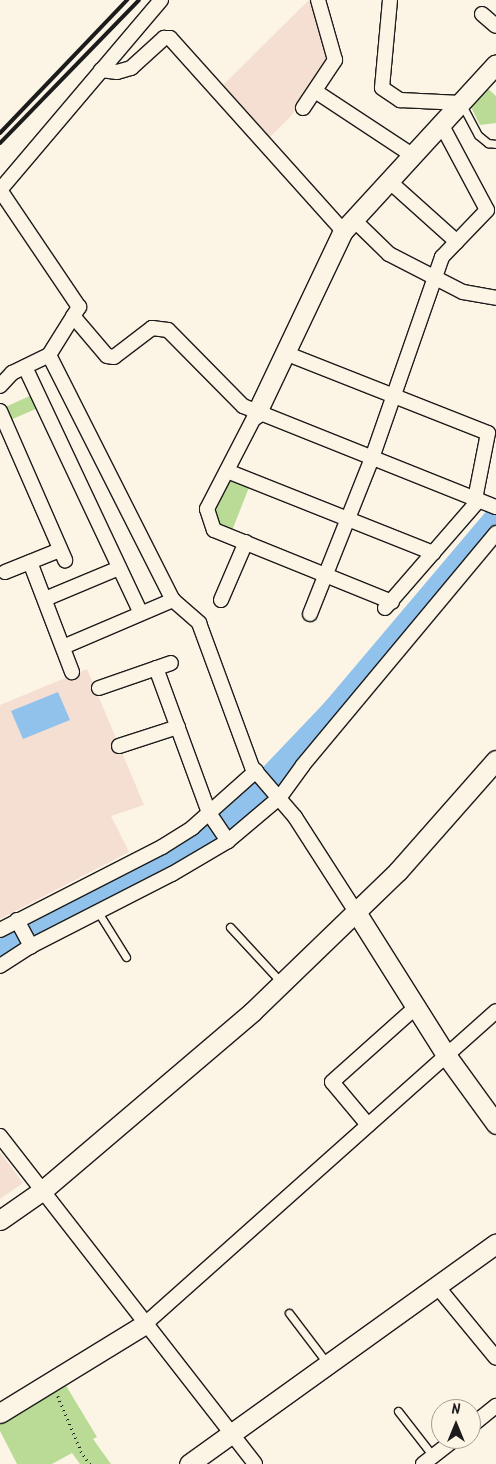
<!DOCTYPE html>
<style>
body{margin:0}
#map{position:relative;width:496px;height:1464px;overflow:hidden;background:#fcf5e5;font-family:Kalam,sans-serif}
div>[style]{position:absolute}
.built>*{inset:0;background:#f5ded2}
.green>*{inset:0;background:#b9db95}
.water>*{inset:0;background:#90c2ec}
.river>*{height:24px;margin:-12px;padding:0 12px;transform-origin:12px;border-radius:12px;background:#90c2ec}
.path>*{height:2.5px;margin-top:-1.25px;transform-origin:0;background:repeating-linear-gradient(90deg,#1c1c1c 0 1px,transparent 0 5px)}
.roads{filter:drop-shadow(1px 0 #1c1c1c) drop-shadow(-1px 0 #1c1c1c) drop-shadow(0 1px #1c1c1c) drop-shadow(0 -1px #1c1c1c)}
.lane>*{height:7px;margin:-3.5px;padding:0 3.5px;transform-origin:3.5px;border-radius:3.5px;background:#fcf5e5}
.street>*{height:14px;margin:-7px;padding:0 7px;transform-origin:7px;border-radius:7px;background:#fcf5e5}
.secondary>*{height:19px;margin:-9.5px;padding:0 9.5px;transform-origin:9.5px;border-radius:9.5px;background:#fcf5e5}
.rail>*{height:4px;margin:-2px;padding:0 2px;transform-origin:2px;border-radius:2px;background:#1c1c1c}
span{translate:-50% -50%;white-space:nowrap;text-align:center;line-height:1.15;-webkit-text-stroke:4px #fcf5e5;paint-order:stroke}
.north{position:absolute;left:431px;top:1399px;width:50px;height:50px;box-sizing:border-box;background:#fcf5e5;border:1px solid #a29e95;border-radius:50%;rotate:0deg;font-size:14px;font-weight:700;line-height:20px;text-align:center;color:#1c1c1c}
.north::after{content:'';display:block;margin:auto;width:18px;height:22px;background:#1c1c1c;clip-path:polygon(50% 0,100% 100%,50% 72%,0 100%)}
</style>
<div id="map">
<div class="built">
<div style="clip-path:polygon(309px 0,312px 0,330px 59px,291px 116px,268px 139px,223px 85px)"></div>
<div style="clip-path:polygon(87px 669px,144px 805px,111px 816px,129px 852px,0 919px,0 705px)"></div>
<div style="clip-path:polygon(0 1152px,23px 1183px,0 1199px)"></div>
</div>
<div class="green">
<div style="clip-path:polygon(485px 86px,496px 96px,496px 123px,480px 125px,470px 105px)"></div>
<div style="clip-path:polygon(32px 395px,38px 408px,8px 421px,3px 408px)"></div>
<div style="clip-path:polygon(236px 479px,250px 485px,231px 533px,221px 529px,213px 512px,228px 483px)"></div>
<div style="clip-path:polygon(65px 1384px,97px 1437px,93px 1439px,111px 1464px,80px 1464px,72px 1453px,52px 1464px,17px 1464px,0 1431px,0 1424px)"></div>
</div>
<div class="water">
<div style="clip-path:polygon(58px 692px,70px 720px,23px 739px,11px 711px)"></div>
</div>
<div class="river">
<div style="left:0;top:945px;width:182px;rotate:-27.6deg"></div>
<div style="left:161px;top:861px;width:56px;rotate:-31.1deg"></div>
<div style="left:209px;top:832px;width:60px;rotate:-40.3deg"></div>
<div style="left:255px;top:793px;width:115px;rotate:-46.4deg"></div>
<div style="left:334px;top:710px;width:251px;rotate:-49.8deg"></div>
</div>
<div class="path">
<div style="left:58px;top:1396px;width:60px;rotate:67.3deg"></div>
<div style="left:81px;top:1451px;width:16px;rotate:55deg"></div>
</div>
<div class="roads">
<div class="lane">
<div style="left:461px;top:103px;width:36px;rotate:62deg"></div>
<div style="left:478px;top:135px;width:13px;rotate:39deg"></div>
<div style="left:488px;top:143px;width:8px;rotate:7deg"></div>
<div style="left:98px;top:912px;width:53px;rotate:58.1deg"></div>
<div style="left:230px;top:927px;width:74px;rotate:47.2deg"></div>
<div style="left:289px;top:1313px;width:63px;rotate:52.8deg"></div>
<div style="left:398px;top:1411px;width:57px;rotate:52.1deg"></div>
</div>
<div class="street">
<div style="left:390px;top:0;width:88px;rotate:95.2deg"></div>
<div style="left:382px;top:88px;width:22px;rotate:34deg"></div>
<div style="left:400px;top:100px;width:61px;rotate:2.8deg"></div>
<div style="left:482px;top:14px;width:18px;rotate:41deg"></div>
<div style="left:101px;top:70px;width:16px;rotate:7deg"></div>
<div style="left:117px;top:72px;width:15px;rotate:-16deg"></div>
<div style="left:131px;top:68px;width:45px;rotate:-42.3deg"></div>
<div style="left:164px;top:38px;width:6px"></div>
<div style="left:170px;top:38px;width:259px;rotate:48.1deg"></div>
<div style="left:315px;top:91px;width:116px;rotate:33.4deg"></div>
<div style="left:303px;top:108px;width:58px;rotate:-56.3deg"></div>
<div style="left:335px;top:60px;width:62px;rotate:-105.8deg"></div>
<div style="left:389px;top:181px;width:91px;rotate:41.9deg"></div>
<div style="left:0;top:190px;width:249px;rotate:-49.7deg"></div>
<div style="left:353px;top:219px;width:50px;rotate:44.2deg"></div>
<div style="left:389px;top:254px;width:83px;rotate:27.2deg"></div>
<div style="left:463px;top:292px;width:34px;rotate:10deg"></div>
<div style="left:73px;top:316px;width:52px;rotate:49.6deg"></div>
<div style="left:107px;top:356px;width:7px;rotate:8deg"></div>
<div style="left:114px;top:357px;width:48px;rotate:-37.3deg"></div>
<div style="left:152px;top:328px;width:16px;rotate:7deg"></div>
<div style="left:168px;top:330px;width:107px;rotate:45.4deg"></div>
<div style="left:243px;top:406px;width:272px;rotate:21.8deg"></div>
<div style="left:285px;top:353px;width:218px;rotate:21.5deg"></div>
<div style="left:488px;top:433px;width:67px;rotate:101.1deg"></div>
<div style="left:49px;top:355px;width:275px;rotate:63.2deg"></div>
<div style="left:173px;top:600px;width:35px;rotate:41deg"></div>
<div style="left:199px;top:623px;width:153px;rotate:69.8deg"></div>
<div style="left:252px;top:767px;width:66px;rotate:49.3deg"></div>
<div style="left:295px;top:817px;width:113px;rotate:57.3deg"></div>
<div style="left:25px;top:367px;width:272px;rotate:64.8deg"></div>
<div style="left:0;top:386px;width:18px;rotate:-47deg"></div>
<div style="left:12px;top:373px;width:41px;rotate:-25.9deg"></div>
<div style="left:49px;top:355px;width:57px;rotate:-58deg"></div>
<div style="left:79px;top:307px;width:141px;rotate:-124deg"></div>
<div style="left:0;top:411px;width:163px;rotate:66.4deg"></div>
<div style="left:256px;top:414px;width:107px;rotate:117.3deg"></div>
<div style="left:207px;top:509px;width:22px;rotate:72deg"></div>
<div style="left:214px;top:530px;width:192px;rotate:22deg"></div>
<div style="left:227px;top:471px;width:222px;rotate:21.7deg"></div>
<div style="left:30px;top:562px;width:118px;rotate:69.1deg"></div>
<div style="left:5px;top:572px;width:59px;rotate:-21.8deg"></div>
<div style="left:45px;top:599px;width:80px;rotate:-22.7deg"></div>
<div style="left:221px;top:600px;width:63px;rotate:-66.7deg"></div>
<div style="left:385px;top:608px;width:143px;rotate:-49deg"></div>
<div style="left:310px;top:614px;width:168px;rotate:-68.3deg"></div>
<div style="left:372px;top:458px;width:213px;rotate:-70.8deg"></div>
<div style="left:442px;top:257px;width:65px;rotate:-46.2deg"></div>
<div style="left:487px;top:210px;width:98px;rotate:-118.1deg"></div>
<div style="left:63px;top:647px;width:120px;rotate:-23.1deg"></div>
<div style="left:156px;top:668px;width:154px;rotate:69.9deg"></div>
<div style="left:209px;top:813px;width:34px;rotate:56deg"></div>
<div style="left:99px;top:688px;width:76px;rotate:-19.1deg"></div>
<div style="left:119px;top:746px;width:62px;rotate:-17.9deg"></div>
<div style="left:17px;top:920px;width:30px;rotate:62deg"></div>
<div style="left:0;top:930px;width:182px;rotate:-27.1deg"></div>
<div style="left:162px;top:847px;width:36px;rotate:-32deg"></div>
<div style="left:192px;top:828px;width:86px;rotate:-41.7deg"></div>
<div style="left:0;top:966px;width:37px;rotate:-33deg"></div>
<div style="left:31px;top:946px;width:158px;rotate:-27.1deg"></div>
<div style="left:172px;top:874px;width:65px;rotate:-30.5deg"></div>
<div style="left:228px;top:841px;width:68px;rotate:-40.2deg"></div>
<div style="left:280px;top:797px;width:39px;rotate:-54deg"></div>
<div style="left:303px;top:765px;width:302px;rotate:-50.2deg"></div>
<div style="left:368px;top:1125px;width:56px;rotate:-129.9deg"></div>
<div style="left:332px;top:1082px;width:113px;rotate:-41.8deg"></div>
<div style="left:0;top:1136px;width:415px;rotate:52.1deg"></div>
<div style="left:436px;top:1285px;width:94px;rotate:50.6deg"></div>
<div style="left:145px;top:1324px;width:470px;rotate:-41.7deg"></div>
<div style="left:471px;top:1426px;width:32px;rotate:-39deg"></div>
<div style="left:423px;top:1464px;width:41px;rotate:-38deg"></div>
</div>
<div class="secondary">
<div style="left:256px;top:414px;width:203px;rotate:-64.6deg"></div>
<div style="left:343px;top:231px;width:226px;rotate:-47.5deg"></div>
<div style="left:356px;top:912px;width:169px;rotate:57.8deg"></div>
<div style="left:446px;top:1055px;width:85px;rotate:54.1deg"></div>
<div style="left:0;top:1220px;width:52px;rotate:-34.9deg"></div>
<div style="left:43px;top:1190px;width:275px;rotate:-40.4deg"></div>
<div style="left:252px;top:1012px;width:203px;rotate:-44deg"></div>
<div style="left:398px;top:871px;width:148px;rotate:-48.6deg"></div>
<div style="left:0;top:1413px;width:170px;rotate:-31.5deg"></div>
<div style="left:189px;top:1464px;width:378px;rotate:-35.7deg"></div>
</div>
</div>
<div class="rail">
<div style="left:0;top:133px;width:184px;rotate:-46.3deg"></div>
<div style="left:0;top:143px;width:199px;rotate:-45.8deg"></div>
</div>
<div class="north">N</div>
</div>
